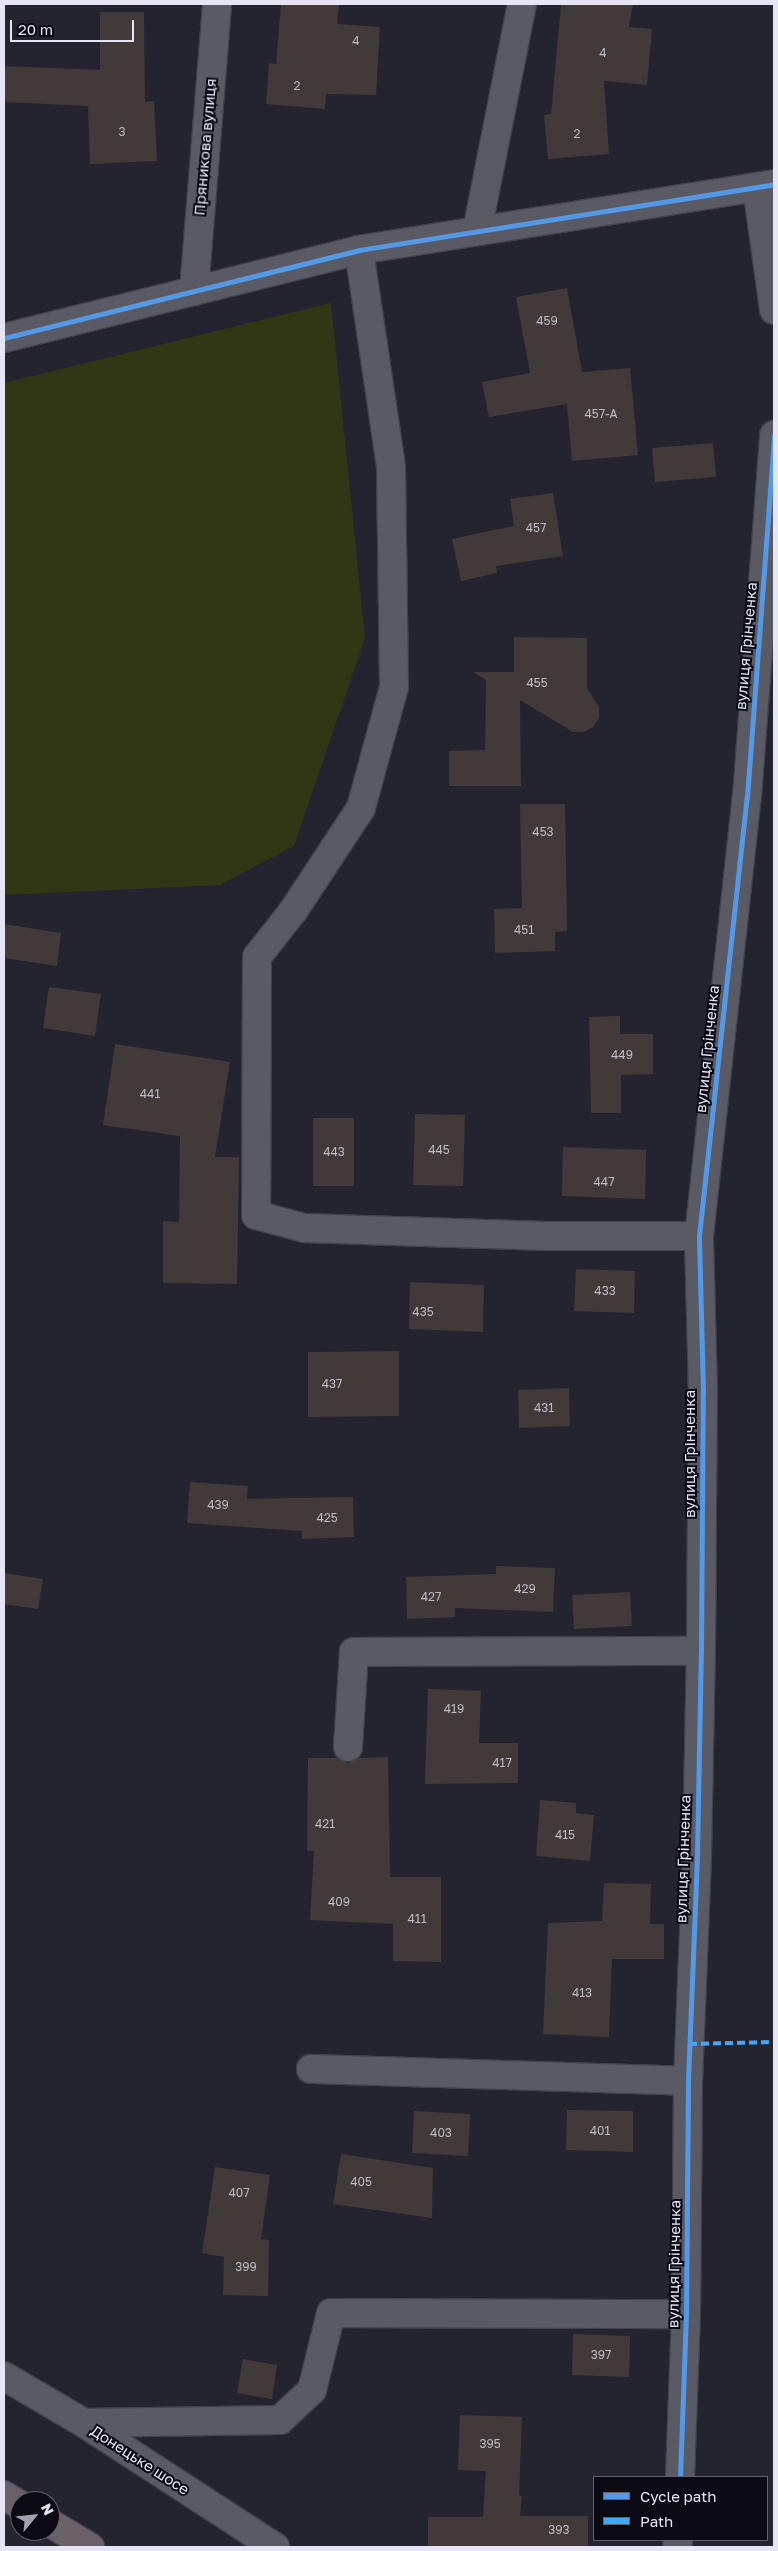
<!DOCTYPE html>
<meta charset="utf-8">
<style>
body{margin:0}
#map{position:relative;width:778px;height:2551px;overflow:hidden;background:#242330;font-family:"Golos Text",sans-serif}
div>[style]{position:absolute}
.green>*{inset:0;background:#313715}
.building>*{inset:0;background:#423a38}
.roads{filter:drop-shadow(1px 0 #41404c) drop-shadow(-1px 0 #41404c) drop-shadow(0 1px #41404c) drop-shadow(0 -1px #41404c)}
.minor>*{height:28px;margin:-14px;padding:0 14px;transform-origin:14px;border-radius:14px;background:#5a5a65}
.highway>*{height:28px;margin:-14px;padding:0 14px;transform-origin:14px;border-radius:14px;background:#6a6068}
.quiet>*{height:4px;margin-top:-2px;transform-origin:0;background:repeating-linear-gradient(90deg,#3fa9f5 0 8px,transparent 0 12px)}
.cycleway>*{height:5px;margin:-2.5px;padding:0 2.5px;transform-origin:2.5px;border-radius:2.5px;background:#5399e6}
span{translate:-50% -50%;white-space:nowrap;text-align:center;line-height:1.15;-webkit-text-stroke:4px #0a0914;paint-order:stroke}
.number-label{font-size:12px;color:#bcbac6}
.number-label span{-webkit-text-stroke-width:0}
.street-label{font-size:15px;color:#e5e5f6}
.frame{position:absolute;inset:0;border:5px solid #e5e5f6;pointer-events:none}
.legend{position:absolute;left:593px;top:2476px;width:175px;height:65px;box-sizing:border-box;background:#0a0914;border:1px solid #62616e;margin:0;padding:6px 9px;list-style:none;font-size:15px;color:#e5e5f6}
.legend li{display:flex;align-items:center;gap:10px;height:25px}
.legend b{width:25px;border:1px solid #62616e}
.north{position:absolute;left:10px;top:2491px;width:50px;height:50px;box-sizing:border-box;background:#0a0914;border:1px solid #62616e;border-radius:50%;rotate:62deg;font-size:14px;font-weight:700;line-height:20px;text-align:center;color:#e5e5f6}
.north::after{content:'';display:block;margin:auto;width:18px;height:22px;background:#a1a1b1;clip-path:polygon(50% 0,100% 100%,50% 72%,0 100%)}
.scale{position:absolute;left:10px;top:20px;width:124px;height:22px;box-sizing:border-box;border:2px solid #e5e5f6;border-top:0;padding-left:6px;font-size:15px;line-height:18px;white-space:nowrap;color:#e5e5f6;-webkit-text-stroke:4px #0a0914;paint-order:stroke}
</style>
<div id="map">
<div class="green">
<div style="clip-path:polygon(331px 303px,365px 638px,294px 846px,220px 885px,4px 895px,4px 383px)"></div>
</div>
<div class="building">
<div style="clip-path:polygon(281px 4px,339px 4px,337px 24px,380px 27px,376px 95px,326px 94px,325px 109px,266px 104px,269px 63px,276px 64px)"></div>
<div style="clip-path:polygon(561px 4px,633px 4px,629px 27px,652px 29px,647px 85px,604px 81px,609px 154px,548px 159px,544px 115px,551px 114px)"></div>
<div style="clip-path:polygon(100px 12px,144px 12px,145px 102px,154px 101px,157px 161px,90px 164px,88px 106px,4px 102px,4px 66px,100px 70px)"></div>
<div style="clip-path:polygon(567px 288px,582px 372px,630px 368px,638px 455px,572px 461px,567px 404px,489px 417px,482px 382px,530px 373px,516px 297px)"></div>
<div style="clip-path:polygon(713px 443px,716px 477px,655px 482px,652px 448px)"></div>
<div style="clip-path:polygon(553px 493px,563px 556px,496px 566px,497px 573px,461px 581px,452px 539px,514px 526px,510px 499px)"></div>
<div style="clip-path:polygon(514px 637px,587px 638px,587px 688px,599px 707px,599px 718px,593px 727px,584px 732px,573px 732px,520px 700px,521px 786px,449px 786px,449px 751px,485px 750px,486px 680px,473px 672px,514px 672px)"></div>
<div style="clip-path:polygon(520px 804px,565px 804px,567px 931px,555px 932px,555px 951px,495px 953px,494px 909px,522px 908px)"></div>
<div style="clip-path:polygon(4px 924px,61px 933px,57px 966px,4px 958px)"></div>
<div style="clip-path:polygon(49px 987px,101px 994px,95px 1036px,43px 1028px)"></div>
<div style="clip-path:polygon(620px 1016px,620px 1034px,653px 1034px,653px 1074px,621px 1075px,621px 1113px,591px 1113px,589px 1017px)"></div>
<div style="clip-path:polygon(115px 1044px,230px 1062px,215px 1157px,239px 1157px,237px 1284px,163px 1283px,163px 1221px,179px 1222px,180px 1136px,103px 1125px)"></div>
<div style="clip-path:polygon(415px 1114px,465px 1115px,463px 1186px,413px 1185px)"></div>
<div style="clip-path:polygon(313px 1118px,354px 1118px,354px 1186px,313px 1186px)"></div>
<div style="clip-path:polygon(563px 1147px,646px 1150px,645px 1199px,562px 1196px)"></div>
<div style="clip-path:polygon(576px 1269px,635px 1271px,634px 1313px,574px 1311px)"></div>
<div style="clip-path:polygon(410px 1282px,484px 1285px,483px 1332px,409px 1329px)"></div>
<div style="clip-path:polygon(399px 1351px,399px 1416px,308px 1417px,308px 1352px)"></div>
<div style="clip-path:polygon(569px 1388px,570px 1426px,519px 1428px,518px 1390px)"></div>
<div style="clip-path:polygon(190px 1482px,248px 1486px,247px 1499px,353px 1497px,354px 1537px,302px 1539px,302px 1531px,187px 1523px)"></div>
<div style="clip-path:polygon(496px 1566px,555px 1568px,553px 1612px,455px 1608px,455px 1617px,407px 1619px,406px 1577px,496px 1574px)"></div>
<div style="clip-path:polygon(4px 1573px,43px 1579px,38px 1609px,4px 1604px)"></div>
<div style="clip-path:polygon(630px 1592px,632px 1626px,574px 1629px,572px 1595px)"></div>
<div style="clip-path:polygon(428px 1689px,481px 1691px,479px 1743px,518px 1743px,518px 1783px,425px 1784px)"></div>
<div style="clip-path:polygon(388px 1757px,390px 1877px,441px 1877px,441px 1962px,393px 1961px,393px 1924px,310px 1920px,314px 1851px,307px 1851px,308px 1758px,337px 1758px,348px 1763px,359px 1758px)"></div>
<div style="clip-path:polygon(540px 1800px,576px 1803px,576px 1813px,594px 1815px,590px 1861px,536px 1856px)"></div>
<div style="clip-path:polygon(604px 1883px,651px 1884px,650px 1924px,664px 1924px,664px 1959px,612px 1959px,609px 2037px,543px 2034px,548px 1923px,602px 1921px)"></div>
<div style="clip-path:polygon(567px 2110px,633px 2111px,633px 2152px,566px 2150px)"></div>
<div style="clip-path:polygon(414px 2111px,470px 2114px,468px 2156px,412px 2153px)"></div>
<div style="clip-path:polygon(341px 2154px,433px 2168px,432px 2218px,333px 2204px)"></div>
<div style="clip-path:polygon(215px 2167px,270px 2175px,261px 2239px,269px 2240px,268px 2296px,223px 2295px,224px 2257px,202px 2253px)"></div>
<div style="clip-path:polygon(573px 2334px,630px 2336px,629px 2377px,572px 2375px)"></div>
<div style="clip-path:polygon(243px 2359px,277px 2365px,272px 2399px,237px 2393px)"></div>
<div style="clip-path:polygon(460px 2415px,522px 2417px,519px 2495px,522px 2496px,520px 2516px,588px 2516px,588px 2547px,428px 2547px,428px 2517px,483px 2517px,486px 2471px,458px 2470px)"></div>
</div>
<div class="roads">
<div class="minor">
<div style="left:757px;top:187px;width:124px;rotate:82.1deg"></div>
<div style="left:477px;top:231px;width:231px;rotate:-78.8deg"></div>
<div style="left:359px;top:250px;width:220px;rotate:81.6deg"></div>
<div style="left:391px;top:468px;width:219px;rotate:89.2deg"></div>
<div style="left:394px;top:687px;width:125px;rotate:105.3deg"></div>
<div style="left:361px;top:808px;width:123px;rotate:123.4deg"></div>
<div style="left:293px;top:911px;width:58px;rotate:128deg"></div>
<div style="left:257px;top:957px;width:258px;rotate:90.2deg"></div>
<div style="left:256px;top:1215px;width:50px;rotate:15.2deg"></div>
<div style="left:304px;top:1228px;width:242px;rotate:1.9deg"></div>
<div style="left:546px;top:1236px;width:153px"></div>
<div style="left:194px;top:291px;width:288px;rotate:-85.4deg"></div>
<div style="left:4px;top:338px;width:366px;rotate:-13.9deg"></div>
<div style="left:359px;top:250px;width:420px;rotate:-9deg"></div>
<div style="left:348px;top:1747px;width:95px;rotate:-86.4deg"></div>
<div style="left:354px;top:1652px;width:347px;rotate:-0.2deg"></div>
<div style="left:311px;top:2069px;width:377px;rotate:1.8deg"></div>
<div style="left:4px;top:2376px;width:93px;rotate:30.4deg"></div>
<div style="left:84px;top:2423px;width:228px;rotate:33deg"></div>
<div style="left:84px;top:2423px;width:196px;rotate:-0.9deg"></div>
<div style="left:280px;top:2420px;width:44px;rotate:-43.2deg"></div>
<div style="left:312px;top:2390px;width:79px;rotate:-76.1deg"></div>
<div style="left:331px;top:2313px;width:355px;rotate:0.2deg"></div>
<div style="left:680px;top:2477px;width:163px;rotate:-87.9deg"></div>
<div style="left:686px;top:2314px;width:233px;rotate:-89.5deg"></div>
<div style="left:688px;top:2081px;width:227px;rotate:-87.7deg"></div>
<div style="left:697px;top:1854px;width:203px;rotate:-88.9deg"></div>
<div style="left:701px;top:1651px;width:259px;rotate:-89.6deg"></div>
<div style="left:703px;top:1392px;width:156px;rotate:-91.5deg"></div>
<div style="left:699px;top:1236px;width:442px;rotate:-83.8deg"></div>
<div style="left:747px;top:797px;width:363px;rotate:-85.7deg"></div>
<div style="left:677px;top:2547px;width:7px;rotate:-82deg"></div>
</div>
<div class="highway">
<div style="left:4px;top:2495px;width:19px;rotate:32deg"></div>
<div style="left:50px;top:2523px;width:47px;rotate:31deg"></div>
</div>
</div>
<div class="quiet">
<div style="left:689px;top:2044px;width:85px;rotate:-1.3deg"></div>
</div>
<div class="cycleway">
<div style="left:4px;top:338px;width:366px;rotate:-13.9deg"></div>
<div style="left:359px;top:250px;width:420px;rotate:-9deg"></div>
<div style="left:680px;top:2477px;width:163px;rotate:-87.9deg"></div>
<div style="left:686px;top:2314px;width:233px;rotate:-89.5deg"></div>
<div style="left:688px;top:2081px;width:227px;rotate:-87.7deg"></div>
<div style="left:697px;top:1854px;width:203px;rotate:-88.9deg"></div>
<div style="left:701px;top:1651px;width:259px;rotate:-89.6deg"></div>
<div style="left:703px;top:1392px;width:156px;rotate:-91.5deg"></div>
<div style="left:699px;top:1236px;width:442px;rotate:-83.8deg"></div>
<div style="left:747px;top:797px;width:363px;rotate:-85.7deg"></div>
</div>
<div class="number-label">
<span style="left:356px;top:41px">4</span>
<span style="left:603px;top:53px">4</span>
<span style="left:297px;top:86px">2</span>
<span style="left:122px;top:132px">3</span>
<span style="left:577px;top:134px">2</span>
<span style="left:547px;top:321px">459</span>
<span style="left:601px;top:414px">457-А</span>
<span style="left:536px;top:528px">457</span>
<span style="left:537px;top:683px">455</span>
<span style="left:543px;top:832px">453</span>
<span style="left:524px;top:930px">451</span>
<span style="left:622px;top:1055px">449</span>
<span style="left:150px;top:1094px">441</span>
<span style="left:439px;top:1150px">445</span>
<span style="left:334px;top:1152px">443</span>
<span style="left:604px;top:1182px">447</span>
<span style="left:605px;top:1291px">433</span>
<span style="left:423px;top:1312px">435</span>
<span style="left:332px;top:1384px">437</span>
<span style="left:544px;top:1408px">431</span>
<span style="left:218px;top:1505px">439</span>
<span style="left:327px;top:1518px">425</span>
<span style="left:525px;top:1589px">429</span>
<span style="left:431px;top:1597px">427</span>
<span style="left:454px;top:1709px">419</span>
<span style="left:502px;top:1763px">417</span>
<span style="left:325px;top:1824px">421</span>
<span style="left:565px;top:1835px">415</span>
<span style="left:339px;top:1902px">409</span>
<span style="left:417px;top:1919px">411</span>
<span style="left:582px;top:1993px">413</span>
<span style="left:600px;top:2131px">401</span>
<span style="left:441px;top:2133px">403</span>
<span style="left:361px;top:2182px">405</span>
<span style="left:239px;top:2193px">407</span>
<span style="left:246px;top:2267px">399</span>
<span style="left:601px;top:2355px">397</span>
<span style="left:490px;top:2444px">395</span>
<span style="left:559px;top:2530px">393</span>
</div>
<div class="street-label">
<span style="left:205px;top:147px;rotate:-85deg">Пряникова вулиця</span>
<span style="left:746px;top:646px;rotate:-85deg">вулиця Грінченка</span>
<span style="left:707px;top:1049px;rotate:-84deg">вулиця Грінченка</span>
<span style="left:690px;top:1454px;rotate:-90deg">вулиця Грінченка</span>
<span style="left:683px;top:1859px;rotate:-88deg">вулиця Грінченка</span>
<span style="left:674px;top:2264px;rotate:-89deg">вулиця Грінченка</span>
<span style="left:140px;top:2460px;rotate:33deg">Донецьке шосе</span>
</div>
<div class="frame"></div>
<ul class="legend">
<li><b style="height:6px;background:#5399e6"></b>Cycle path</li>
<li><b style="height:6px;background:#3fa9f5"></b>Path</li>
</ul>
<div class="north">N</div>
<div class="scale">20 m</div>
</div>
